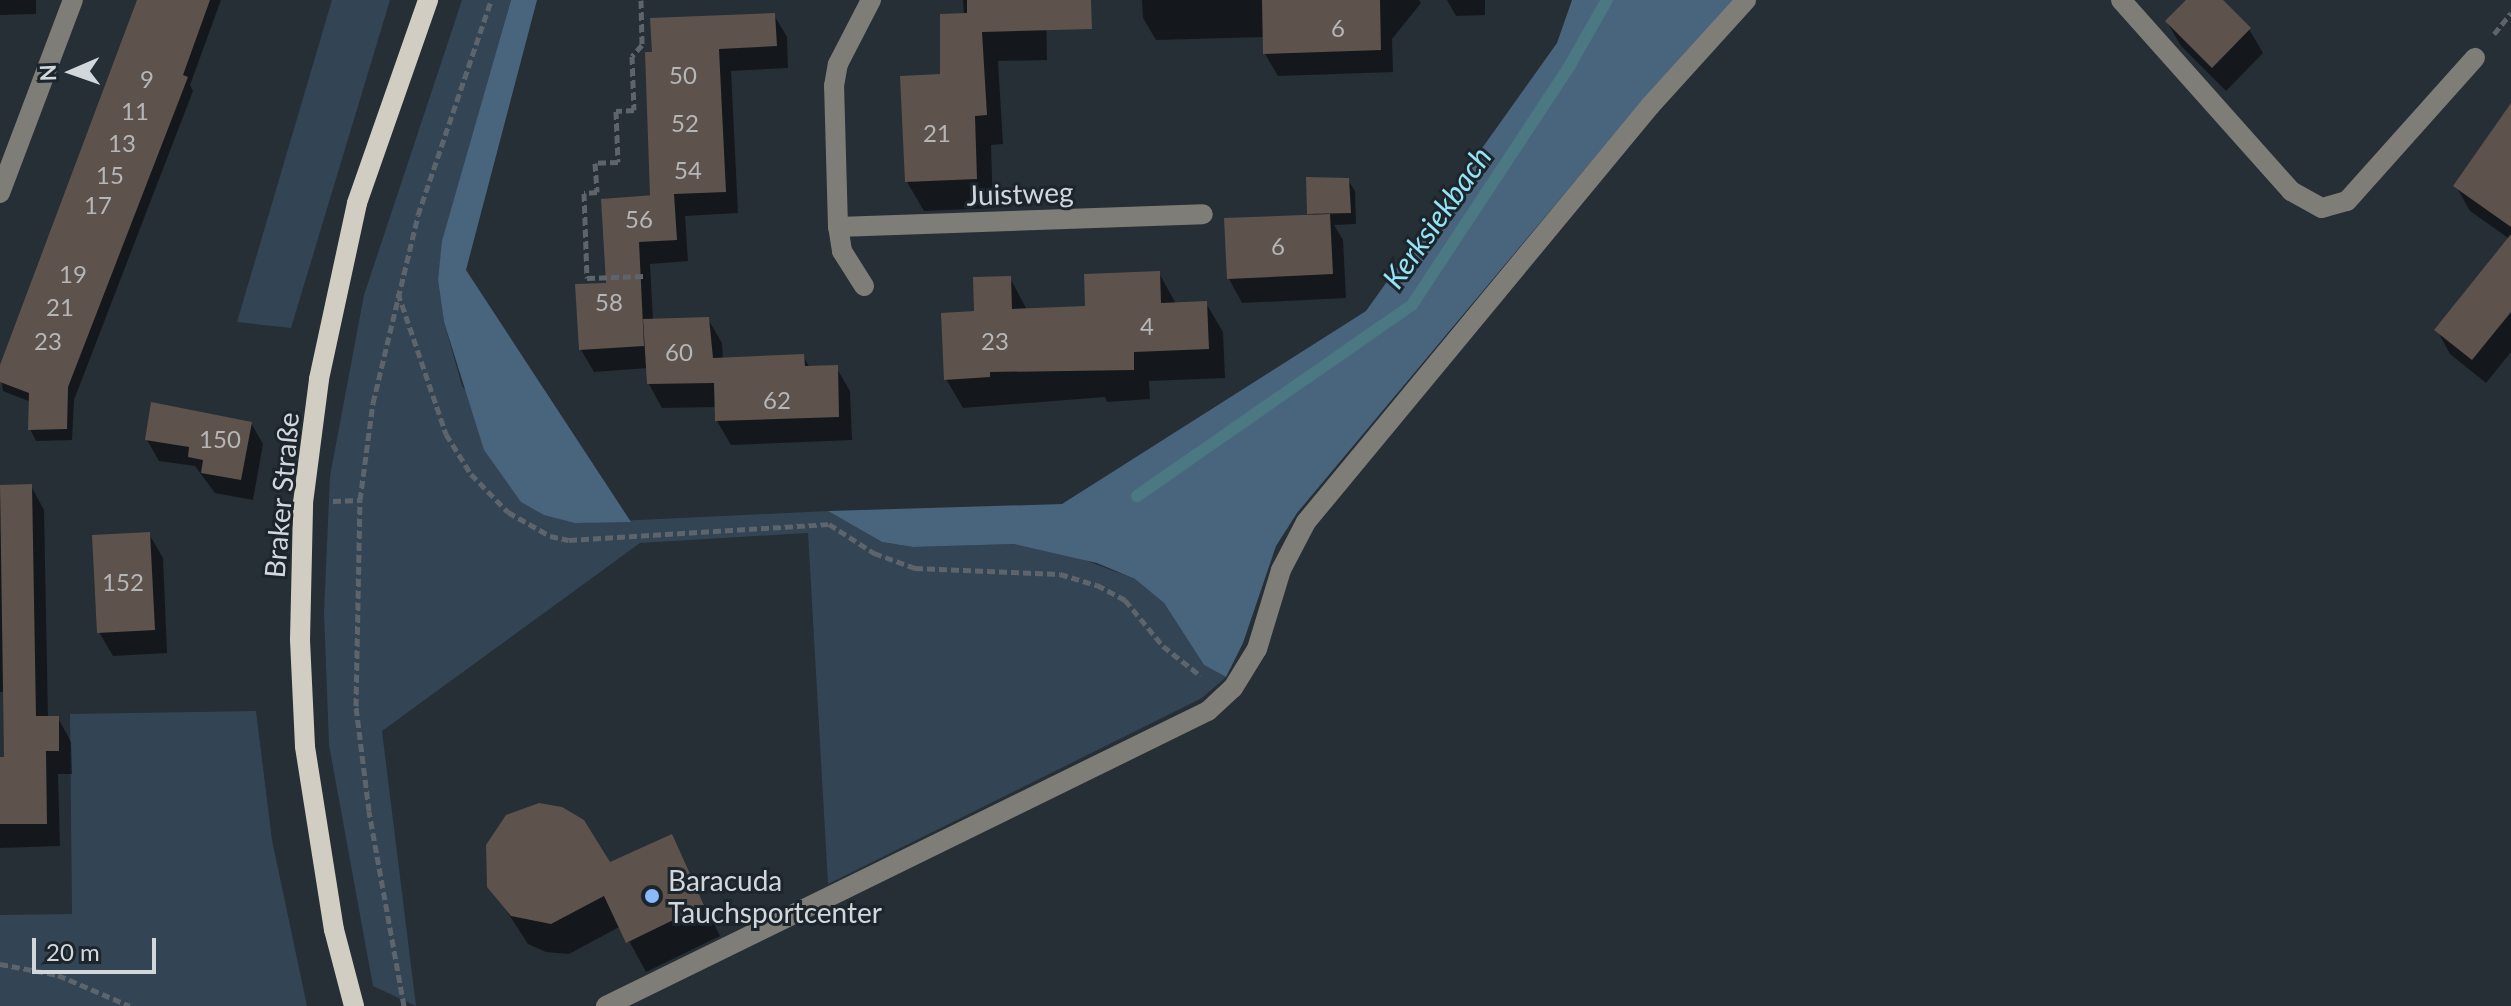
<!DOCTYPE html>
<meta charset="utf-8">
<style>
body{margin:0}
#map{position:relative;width:2511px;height:1006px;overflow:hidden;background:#262e36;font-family:Lato,sans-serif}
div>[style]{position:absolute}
.green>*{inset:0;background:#334454}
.forest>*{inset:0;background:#49647d}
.shadow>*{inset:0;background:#0007}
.stream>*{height:12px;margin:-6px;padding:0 6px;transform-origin:6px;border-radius:6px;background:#4b7882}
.building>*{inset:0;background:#5e524d}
.path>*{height:5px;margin-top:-2.5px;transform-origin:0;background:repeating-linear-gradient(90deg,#5d646b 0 8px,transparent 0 12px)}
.minor>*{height:20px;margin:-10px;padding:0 10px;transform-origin:10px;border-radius:10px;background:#7f7d78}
.major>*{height:20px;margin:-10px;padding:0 10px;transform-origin:10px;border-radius:10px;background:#d1cdc2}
.dots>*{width:22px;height:22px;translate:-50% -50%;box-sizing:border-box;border:4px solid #1d252c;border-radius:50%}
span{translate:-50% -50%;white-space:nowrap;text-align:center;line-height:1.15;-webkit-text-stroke:6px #1d252c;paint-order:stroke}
.number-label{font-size:24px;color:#b5b6b8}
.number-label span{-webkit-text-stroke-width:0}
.street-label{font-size:28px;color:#d2d7dc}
.poi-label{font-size:28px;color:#d2d7dc}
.left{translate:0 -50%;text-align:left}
.water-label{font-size:30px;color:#94e4f5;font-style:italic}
.north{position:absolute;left:32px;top:32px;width:80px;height:80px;-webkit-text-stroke:6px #1d252c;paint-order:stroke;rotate:268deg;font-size:22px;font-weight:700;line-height:32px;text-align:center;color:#d2d7dc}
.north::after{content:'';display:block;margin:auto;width:28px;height:36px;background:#d2d7dc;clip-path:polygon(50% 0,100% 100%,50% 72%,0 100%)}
.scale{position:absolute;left:32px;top:938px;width:124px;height:36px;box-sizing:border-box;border:4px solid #d2d7dc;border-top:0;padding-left:10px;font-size:24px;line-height:28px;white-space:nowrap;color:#d2d7dc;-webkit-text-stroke:6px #1d252c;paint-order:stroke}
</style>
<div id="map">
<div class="green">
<div style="clip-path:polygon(332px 0,390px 0,291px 328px,237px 322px)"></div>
<div style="clip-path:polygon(462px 0,511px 0,443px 241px,438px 280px,444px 322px,462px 386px,575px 523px,828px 511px,882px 542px,913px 547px,1014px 544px,1058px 550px,1135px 579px,1164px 603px,1204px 665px,1226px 677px,1202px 698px,828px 884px,808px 533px,640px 543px,382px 731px,416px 1006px,373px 986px,329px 745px,324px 613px,330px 476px,364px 295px)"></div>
<div style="clip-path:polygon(256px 711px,272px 840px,307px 1006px,0 1006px,0 915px,72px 914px,70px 714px)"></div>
</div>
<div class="forest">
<div style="clip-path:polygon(511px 0,537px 0,466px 270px,631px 522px,575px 523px,544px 515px,521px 502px,484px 450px,444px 322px,438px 280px,442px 241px)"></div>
<div style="clip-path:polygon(1572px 0,1734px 0,1642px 101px,1297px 513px,1276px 546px,1243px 643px,1226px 677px,1204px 665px,1164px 603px,1135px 579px,1097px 563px,1014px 544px,913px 547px,882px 542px,828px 511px,1062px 504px,1366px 311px,1557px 43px)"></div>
</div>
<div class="shadow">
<div style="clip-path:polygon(0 0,36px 0,36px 14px,0 15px)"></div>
<div style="clip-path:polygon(139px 0,221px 0,190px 85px,193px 91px,74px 400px,72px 440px,36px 441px,30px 429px,31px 402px,3px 391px,0 369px)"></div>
<div style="clip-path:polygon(963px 0,1046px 0,1047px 60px,998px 61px,1003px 144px,991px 145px,993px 208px,924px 211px,907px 182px,964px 15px)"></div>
<div style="clip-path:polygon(1142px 0,1419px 0,1421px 3px,1392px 39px,1393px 72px,1278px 76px,1265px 54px,1264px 37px,1156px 40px,1143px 18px)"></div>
<div style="clip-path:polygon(1447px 0,1485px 0,1485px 15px,1456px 16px)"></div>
<div style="clip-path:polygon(2189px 0,2220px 0,2249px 29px,2263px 53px,2226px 91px,2181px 46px,2167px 22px)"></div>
<div style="clip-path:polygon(774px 15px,787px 37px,788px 68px,731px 71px,738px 213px,685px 216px,688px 261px,650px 264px,653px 321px,708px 319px,722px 343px,723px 360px,803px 356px,810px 368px,836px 367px,850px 391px,852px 440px,731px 445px,717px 421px,717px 407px,662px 408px,649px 384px,648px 368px,594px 372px,581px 350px,654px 197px,647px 54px)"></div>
<div style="clip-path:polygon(2511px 137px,2511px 240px,2470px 211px,2456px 186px)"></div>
<div style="clip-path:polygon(1348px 180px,1355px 191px,1356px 224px,1334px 225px,1343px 240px,1346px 298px,1242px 303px,1229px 279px,1311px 216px)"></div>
<div style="clip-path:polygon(2511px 265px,2511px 352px,2486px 383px,2450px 354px,2437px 330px)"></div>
<div style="clip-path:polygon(1159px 273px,1176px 304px,1206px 303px,1223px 332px,1225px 378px,1149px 381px,1150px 399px,1107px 402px,1105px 397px,963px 408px,946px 379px,976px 313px,1010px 278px,1027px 310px,1087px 307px)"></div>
<div style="clip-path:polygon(251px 423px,263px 444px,253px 500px,215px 493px,195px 466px,159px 461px,147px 440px)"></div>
<div style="clip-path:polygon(31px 486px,44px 510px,48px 718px,58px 718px,71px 742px,72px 774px,58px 774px,60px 846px,0 848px,0 759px,6px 759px,5px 692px,0 692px,0 487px)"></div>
<div style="clip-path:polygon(149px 534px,163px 558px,167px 653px,113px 656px,99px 632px)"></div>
<div style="clip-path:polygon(671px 837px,720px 936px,646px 972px,621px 926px,569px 954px,546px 952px,528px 944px,488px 882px,609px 865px)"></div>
</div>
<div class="stream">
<div style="left:1137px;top:496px;width:335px;rotate:-34.8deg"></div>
<div style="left:1412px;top:305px;width:287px;rotate:-56.6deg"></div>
<div style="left:1570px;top:65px;width:75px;rotate:-60.4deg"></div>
</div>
<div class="building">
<div style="clip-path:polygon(137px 0,210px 0,183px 75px,188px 77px,68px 387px,67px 429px,28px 430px,29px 393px,0 382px,0 365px)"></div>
<div style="clip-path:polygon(967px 0,1091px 0,1092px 29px,982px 32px,987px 115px,975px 116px,977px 179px,905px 182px,900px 76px,940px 74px,940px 14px,967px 13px)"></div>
<div style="clip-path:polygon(1262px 0,1380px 0,1381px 50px,1263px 54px)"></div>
<div style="clip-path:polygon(2186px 0,2223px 0,2251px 28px,2212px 68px,2165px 21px)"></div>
<div style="clip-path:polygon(775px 13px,777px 46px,719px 49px,726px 192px,674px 194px,677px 240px,639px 242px,644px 346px,579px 350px,575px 284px,606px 283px,601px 199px,654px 195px,650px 196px,645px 52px,652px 52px,650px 18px)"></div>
<div style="clip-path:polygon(2511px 103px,2511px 227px,2453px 186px)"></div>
<div style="clip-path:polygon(1306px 177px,1349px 178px,1351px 213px,1307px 214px)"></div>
<div style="clip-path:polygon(1330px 214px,1333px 274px,1227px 279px,1224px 218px)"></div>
<div style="clip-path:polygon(2511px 234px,2511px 312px,2472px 360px,2434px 330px)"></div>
<div style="clip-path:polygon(1160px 271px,1161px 303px,1207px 301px,1209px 349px,1134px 352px,1134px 370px,990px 372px,990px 377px,944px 380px,941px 313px,974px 311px,973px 277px,1011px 276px,1012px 309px,1085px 306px,1084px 274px)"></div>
<div style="clip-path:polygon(709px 317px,713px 358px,804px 354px,805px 366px,838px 365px,839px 417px,715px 421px,714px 383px,647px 384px,643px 319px)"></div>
<div style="clip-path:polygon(151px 402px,252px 422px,241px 480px,201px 473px,203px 460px,188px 457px,189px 447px,145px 440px)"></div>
<div style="clip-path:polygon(32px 484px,36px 716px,59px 716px,59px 751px,46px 751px,47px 824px,0 824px,0 757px,4px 757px,0 485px)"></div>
<div style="clip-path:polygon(150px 532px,155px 630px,97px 633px,92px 535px)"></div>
<div style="clip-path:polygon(539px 803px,562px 807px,584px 820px,610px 862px,672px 834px,704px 905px,626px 943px,604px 896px,551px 924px,511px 916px,487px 887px,486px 845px,506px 815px)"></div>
</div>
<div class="path">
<div style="left:641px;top:0;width:45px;rotate:88.7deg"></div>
<div style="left:642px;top:45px;width:15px;rotate:132deg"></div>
<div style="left:632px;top:56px;width:54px;rotate:87.9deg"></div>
<div style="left:634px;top:110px;width:18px;rotate:177deg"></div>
<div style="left:616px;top:111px;width:51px;rotate:87.8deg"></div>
<div style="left:618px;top:162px;width:23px;rotate:178deg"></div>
<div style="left:595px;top:163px;width:29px;rotate:86deg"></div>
<div style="left:597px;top:192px;width:13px;rotate:176deg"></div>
<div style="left:584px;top:193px;width:85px;rotate:88deg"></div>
<div style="left:587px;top:278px;width:58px;rotate:-2deg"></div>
<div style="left:2494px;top:34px;width:27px;rotate:-51deg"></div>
<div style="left:398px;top:293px;width:149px;rotate:71.2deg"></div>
<div style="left:446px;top:434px;width:47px;rotate:58deg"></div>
<div style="left:471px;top:474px;width:53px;rotate:45.8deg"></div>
<div style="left:508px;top:512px;width:48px;rotate:29.7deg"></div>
<div style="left:550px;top:536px;width:19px;rotate:12deg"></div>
<div style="left:569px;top:540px;width:260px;rotate:-3.5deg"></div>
<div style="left:829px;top:524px;width:54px;rotate:32.8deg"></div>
<div style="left:874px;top:553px;width:44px;rotate:20.1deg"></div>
<div style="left:915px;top:568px;width:145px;rotate:2.4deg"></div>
<div style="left:1060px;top:574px;width:39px;rotate:17deg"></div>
<div style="left:1097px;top:585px;width:32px;rotate:28deg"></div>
<div style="left:1125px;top:600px;width:60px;rotate:50.4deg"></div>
<div style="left:1163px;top:646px;width:48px;rotate:38.3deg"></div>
<div style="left:333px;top:501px;width:27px;rotate:-2deg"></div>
<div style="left:0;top:964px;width:59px;rotate:10.7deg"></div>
<div style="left:58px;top:975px;width:78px;rotate:23.3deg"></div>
<div style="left:404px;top:1006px;width:198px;rotate:-100.2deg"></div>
<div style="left:369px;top:811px;width:106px;rotate:-97.1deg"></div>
<div style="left:356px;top:706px;width:206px;rotate:-88.9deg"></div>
<div style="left:360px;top:500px;width:98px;rotate:-82.4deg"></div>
<div style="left:373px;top:403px;width:193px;rotate:-76.5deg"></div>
<div style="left:418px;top:215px;width:227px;rotate:-71.2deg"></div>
</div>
<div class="minor">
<div style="left:2121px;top:0;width:256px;rotate:48.3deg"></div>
<div style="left:2291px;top:191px;width:35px;rotate:29deg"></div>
<div style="left:2322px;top:208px;width:26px;rotate:-16deg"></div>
<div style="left:2347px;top:201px;width:192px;rotate:-48.2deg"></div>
<div style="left:0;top:193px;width:206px;rotate:-69.3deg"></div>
<div style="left:838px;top:227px;width:365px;rotate:-2deg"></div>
<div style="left:864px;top:286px;width:41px;rotate:-122.2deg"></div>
<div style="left:842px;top:251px;width:24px;rotate:-99deg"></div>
<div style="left:838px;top:227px;width:141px;rotate:-91.6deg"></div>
<div style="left:834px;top:86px;width:22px;rotate:-80deg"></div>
<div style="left:838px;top:64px;width:72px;rotate:-62.7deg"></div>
<div style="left:606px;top:1006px;width:670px;rotate:-26.11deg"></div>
<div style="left:1208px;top:711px;width:34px;rotate:-43deg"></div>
<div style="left:1233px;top:688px;width:46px;rotate:-58.4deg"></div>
<div style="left:1257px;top:649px;width:83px;rotate:-73.1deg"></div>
<div style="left:1281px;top:570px;width:54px;rotate:-62.5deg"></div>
<div style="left:1306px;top:522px;width:540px;rotate:-50.41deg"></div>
<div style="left:1650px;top:106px;width:143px;rotate:-47.8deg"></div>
</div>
<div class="major">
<div style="left:354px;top:1006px;width:79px;rotate:-104.7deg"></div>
<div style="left:334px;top:930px;width:186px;rotate:-99deg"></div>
<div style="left:305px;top:746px;width:106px;rotate:-92.7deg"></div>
<div style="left:300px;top:640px;width:137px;rotate:-88.7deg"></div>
<div style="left:303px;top:503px;width:125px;rotate:-82.6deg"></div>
<div style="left:319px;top:379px;width:180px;rotate:-77.8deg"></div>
<div style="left:357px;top:203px;width:215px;rotate:-70.7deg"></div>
</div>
<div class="dots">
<div style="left:652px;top:896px;background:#8abafc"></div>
</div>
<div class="number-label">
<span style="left:1338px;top:28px">6</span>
<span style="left:683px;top:75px">50</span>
<span style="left:147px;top:79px">9</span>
<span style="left:135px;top:111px">11</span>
<span style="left:685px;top:123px">52</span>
<span style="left:937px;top:133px">21</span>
<span style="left:122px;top:143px">13</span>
<span style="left:688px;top:170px">54</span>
<span style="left:110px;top:175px">15</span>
<span style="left:98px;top:205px">17</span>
<span style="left:639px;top:219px">56</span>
<span style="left:1278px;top:246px">6</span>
<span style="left:73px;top:274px">19</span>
<span style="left:609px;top:302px">58</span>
<span style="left:60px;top:307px">21</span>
<span style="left:1147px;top:326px">4</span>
<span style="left:48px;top:341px">23</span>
<span style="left:995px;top:341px">23</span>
<span style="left:679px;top:352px">60</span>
<span style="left:777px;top:400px">62</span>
<span style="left:220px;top:439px">150</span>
<span style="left:123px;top:582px">152</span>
</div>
<div class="street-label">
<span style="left:1020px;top:193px;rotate:-2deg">Juistweg</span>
<span style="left:281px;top:495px;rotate:-85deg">Braker Straße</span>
</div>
<div class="poi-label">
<span class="left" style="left:668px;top:896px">Baracuda<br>Tauchsportcenter</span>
</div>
<div class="water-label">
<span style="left:1436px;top:217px;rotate:-55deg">Kerksiekbach</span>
</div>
<div class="north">N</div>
<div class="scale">20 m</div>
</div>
